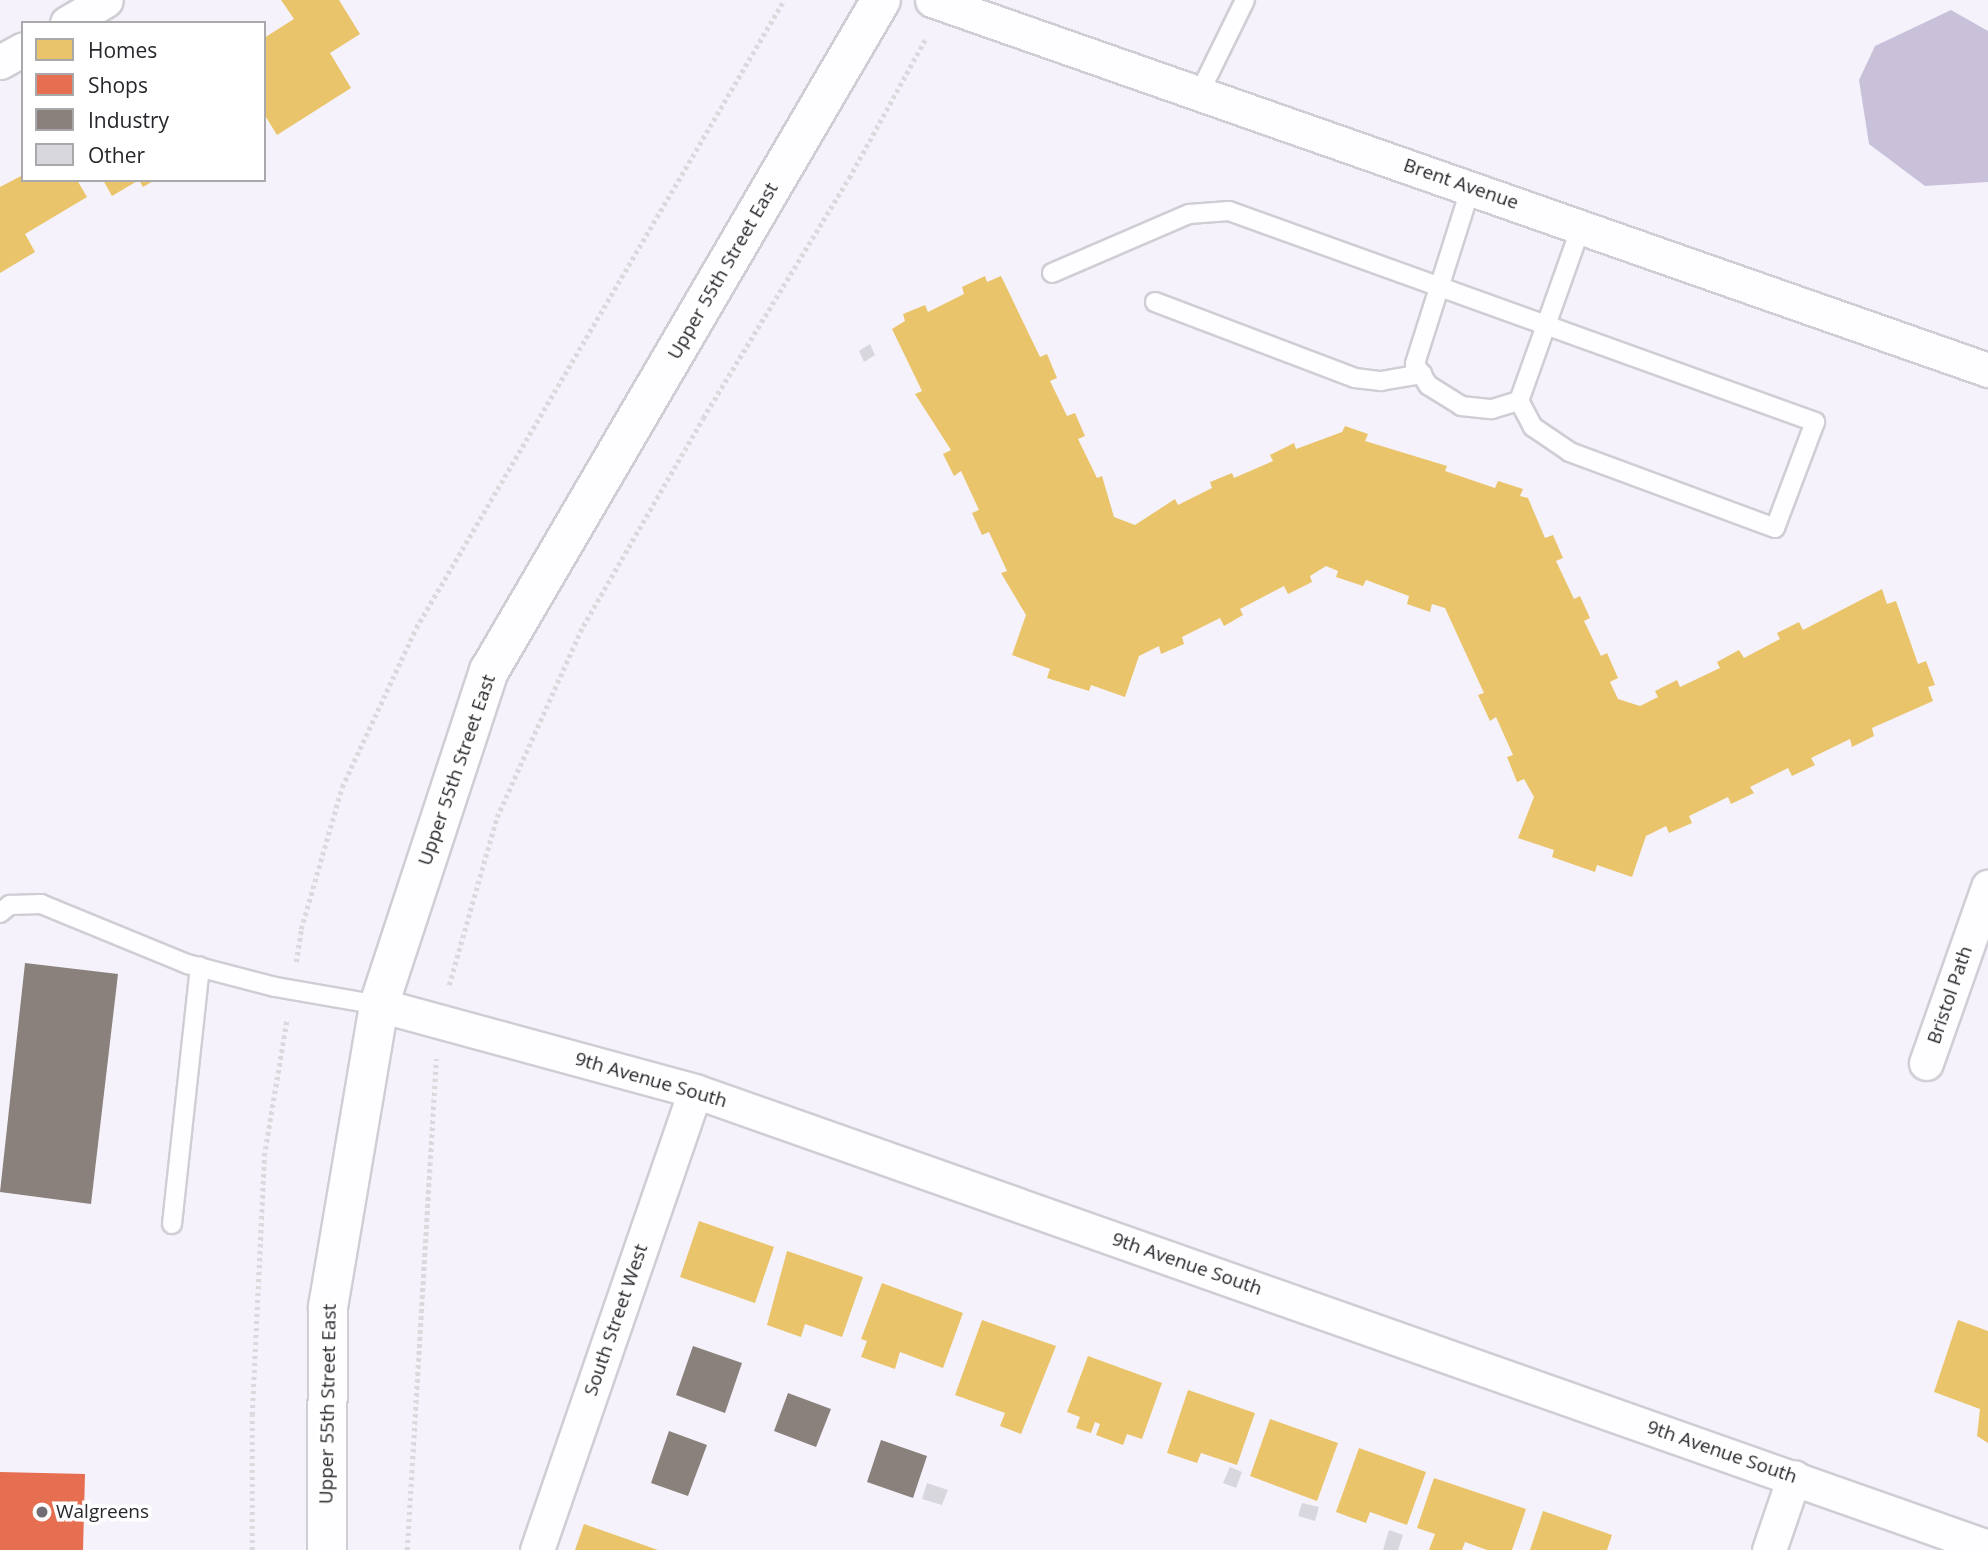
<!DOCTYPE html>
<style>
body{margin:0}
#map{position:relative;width:1988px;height:1550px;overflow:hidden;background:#f6f2fc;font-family:"Open Sans",sans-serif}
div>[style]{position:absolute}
.water>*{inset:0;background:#c9c0d9}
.homes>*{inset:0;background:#e9c46a}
.shops>*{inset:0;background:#e76f51}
.industry>*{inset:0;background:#8a817c}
.building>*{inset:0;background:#d9d7de}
.path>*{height:4.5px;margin-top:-2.25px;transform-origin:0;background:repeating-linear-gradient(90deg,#dad9dc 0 3.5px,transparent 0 7px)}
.roads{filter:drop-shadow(2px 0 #d0cdd4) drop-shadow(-2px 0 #d0cdd4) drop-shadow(0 2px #d0cdd4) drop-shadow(0 -2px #d0cdd4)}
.service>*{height:18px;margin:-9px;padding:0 9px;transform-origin:9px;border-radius:9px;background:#fefdff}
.minor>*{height:33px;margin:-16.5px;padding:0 16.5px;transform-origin:16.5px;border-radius:16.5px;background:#fefdff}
.tertiary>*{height:38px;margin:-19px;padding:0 19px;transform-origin:19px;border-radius:19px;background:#fefdff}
.dots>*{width:19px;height:19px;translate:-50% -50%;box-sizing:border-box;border:4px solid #fff;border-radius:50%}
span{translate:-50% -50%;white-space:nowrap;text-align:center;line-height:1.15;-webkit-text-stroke:7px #fff;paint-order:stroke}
.street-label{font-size:19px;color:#28262c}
.poi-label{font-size:19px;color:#28262c}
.left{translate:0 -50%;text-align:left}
.legend{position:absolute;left:21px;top:21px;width:245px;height:161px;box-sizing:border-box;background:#fff;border:2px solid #a9a8ab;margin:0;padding:9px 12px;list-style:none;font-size:21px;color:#28262c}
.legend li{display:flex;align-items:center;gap:14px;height:35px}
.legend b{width:35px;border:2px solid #a9a8ab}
</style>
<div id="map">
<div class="water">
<div style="clip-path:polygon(1951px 10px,1988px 31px,1988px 182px,1925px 186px,1869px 144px,1859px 80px,1875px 46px)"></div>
</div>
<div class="homes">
<div style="clip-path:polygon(281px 0,339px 0,360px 34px,330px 53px,351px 88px,277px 135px,264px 114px,264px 38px,294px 19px)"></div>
<div style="clip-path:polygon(23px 175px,23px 180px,77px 180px,87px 197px,25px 234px,35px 252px,0 273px,0 187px)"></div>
<div style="clip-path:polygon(103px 180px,155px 180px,143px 187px,139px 180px,112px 196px)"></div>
<div style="clip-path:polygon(985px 276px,987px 282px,1001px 276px,1040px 357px,1047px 354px,1057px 378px,1050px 381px,1067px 416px,1075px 413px,1085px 436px,1078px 439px,1097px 478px,1102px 476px,1114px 517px,1135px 525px,1175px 499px,1178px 505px,1212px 488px,1210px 482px,1232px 473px,1234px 478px,1273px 461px,1270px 455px,1294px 443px,1296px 449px,1342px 432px,1345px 426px,1368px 434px,1365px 441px,1447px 466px,1445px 471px,1495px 488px,1498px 481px,1523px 489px,1520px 496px,1528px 498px,1545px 538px,1553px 535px,1563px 558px,1556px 561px,1574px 599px,1580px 596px,1590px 618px,1584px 621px,1601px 656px,1607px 653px,1618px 678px,1610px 682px,1618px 699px,1640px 706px,1658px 697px,1655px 691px,1677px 680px,1680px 687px,1720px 668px,1717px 662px,1739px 650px,1744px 658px,1780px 639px,1777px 633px,1799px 622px,1803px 630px,1882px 589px,1887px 604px,1896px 601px,1918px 664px,1926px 661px,1935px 685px,1928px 687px,1933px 701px,1872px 728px,1874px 736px,1852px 747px,1850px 739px,1811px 758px,1815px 765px,1792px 776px,1788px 768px,1750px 787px,1754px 793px,1731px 804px,1728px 797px,1689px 816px,1692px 823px,1669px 833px,1666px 826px,1646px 836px,1632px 877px,1597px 865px,1595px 872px,1552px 857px,1554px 850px,1518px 838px,1534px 797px,1524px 779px,1517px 782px,1507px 757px,1513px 755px,1496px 717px,1490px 721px,1478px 695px,1484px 693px,1445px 608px,1432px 604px,1430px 612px,1407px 604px,1409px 596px,1366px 580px,1363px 586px,1336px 577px,1338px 571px,1326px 566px,1310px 576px,1312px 582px,1288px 594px,1284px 586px,1240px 609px,1243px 615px,1224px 626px,1220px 618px,1182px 637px,1184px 644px,1161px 654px,1159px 646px,1139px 656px,1125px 697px,1091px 685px,1089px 691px,1047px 678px,1050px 669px,1012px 655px,1026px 615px,1001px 573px,1007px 571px,989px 532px,982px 535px,972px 513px,979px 510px,961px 471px,954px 476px,943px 454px,951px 450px,915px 394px,922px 391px,892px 329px,905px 321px,903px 314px,925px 305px,928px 312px,964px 294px,962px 287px)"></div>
<div style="clip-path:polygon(699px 1221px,774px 1247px,755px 1303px,680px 1277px)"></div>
<div style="clip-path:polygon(787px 1251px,863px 1277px,842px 1337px,805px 1324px,801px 1337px,767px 1325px)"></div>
<div style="clip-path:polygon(882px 1283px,963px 1313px,943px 1368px,900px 1352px,895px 1369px,861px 1357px,867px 1341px,861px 1339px)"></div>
<div style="clip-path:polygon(982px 1320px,1056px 1346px,1021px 1434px,1000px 1426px,1005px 1413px,955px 1395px)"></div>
<div style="clip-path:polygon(1958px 1320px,1988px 1331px,1988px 1443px,1977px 1436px,1980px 1409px,1934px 1392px)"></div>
<div style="clip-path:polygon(1088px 1356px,1162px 1383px,1142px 1439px,1127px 1434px,1123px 1445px,1096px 1435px,1100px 1424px,1095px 1422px,1091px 1433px,1076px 1428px,1080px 1417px,1067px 1412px)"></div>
<div style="clip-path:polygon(1188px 1390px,1255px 1413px,1237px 1465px,1201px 1453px,1197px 1463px,1167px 1453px)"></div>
<div style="clip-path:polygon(1270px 1419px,1338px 1443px,1317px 1501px,1250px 1476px)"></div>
<div style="clip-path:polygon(1359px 1448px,1426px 1472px,1407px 1525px,1370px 1512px,1366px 1523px,1336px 1512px)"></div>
<div style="clip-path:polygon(1434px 1478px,1526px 1509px,1512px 1550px,1487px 1550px,1465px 1542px,1462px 1550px,1429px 1550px,1435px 1534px,1417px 1528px)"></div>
<div style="clip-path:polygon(1543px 1511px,1612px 1535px,1607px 1550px,1530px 1550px)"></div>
<div style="clip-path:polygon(584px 1524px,658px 1550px,575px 1550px)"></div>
</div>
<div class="shops">
<div style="clip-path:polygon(0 1472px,85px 1474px,83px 1550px,0 1550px)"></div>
</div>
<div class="industry">
<div style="clip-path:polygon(25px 963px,118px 974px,91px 1204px,0 1192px)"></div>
<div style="clip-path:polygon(693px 1346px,742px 1363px,725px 1413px,676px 1395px)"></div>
<div style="clip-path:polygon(788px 1393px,831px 1409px,816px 1447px,774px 1431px)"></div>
<div style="clip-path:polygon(669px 1431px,707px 1445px,688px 1496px,651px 1483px)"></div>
<div style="clip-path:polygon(881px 1440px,927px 1456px,913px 1498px,867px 1482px)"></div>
</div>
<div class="building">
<div style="clip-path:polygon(870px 344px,875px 355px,864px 362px,859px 351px)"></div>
<div style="clip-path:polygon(1230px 1467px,1242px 1472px,1236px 1488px,1223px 1483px)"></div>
<div style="clip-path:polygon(927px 1483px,948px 1490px,942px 1505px,922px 1499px)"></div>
<div style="clip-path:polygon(1302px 1503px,1319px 1507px,1315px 1521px,1298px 1516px)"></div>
<div style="clip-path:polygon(1389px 1530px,1403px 1535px,1398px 1550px,1383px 1550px)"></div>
</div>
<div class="path">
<div style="left:296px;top:962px;width:33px;rotate:-81deg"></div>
<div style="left:301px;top:929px;width:148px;rotate:-73.9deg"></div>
<div style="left:342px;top:787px;width:175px;rotate:-65deg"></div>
<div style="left:416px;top:628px;width:728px;rotate:-59.63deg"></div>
<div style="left:449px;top:985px;width:175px;rotate:-74.1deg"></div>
<div style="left:497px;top:817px;width:209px;rotate:-65.8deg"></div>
<div style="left:583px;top:626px;width:240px;rotate:-60deg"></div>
<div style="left:703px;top:418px;width:281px;rotate:-58.7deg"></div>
<div style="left:849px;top:178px;width:160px;rotate:-61.2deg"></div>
<div style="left:252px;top:1550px;width:135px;rotate:-90deg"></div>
<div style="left:252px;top:1415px;width:259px;rotate:-87.3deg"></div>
<div style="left:264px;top:1156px;width:139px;rotate:-80.5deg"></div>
<div style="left:407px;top:1550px;width:492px;rotate:-86.6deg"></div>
</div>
<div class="roads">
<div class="service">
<div style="left:1200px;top:92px;width:102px;rotate:-63.9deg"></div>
<div style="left:1471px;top:187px;width:186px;rotate:107.6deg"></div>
<div style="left:1415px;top:364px;width:25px;rotate:58deg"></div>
<div style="left:1428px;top:385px;width:39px;rotate:32deg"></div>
<div style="left:1461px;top:406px;width:31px;rotate:6deg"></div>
<div style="left:1492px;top:409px;width:28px;rotate:-17deg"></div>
<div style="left:1519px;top:401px;width:185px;rotate:-70.4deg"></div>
<div style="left:1052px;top:273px;width:149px;rotate:-23.3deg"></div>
<div style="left:1189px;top:214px;width:40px;rotate:-4.3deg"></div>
<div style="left:1229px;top:211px;width:623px;rotate:19.8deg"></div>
<div style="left:1815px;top:422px;width:113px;rotate:110.7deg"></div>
<div style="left:1775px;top:528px;width:219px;rotate:-159.7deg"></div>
<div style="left:1570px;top:452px;width:45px;rotate:-146deg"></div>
<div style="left:1533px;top:427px;width:30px;rotate:-118deg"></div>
<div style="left:1155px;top:302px;width:214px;rotate:20.8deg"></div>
<div style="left:1355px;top:378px;width:26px;rotate:7deg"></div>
<div style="left:1381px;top:381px;width:42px;rotate:-9.7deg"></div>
<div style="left:0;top:913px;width:13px;rotate:-39deg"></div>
<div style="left:10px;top:905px;width:31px;rotate:-2deg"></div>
<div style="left:41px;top:904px;width:158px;rotate:22.3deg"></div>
<div style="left:187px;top:964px;width:91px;rotate:14.6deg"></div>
<div style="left:275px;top:987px;width:106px;rotate:9.8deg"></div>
<div style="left:172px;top:1224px;width:259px;rotate:-83.8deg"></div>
</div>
<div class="minor">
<div style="left:932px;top:0;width:1119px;rotate:19.31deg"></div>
<div style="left:67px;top:23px;width:45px;rotate:-30.5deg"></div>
<div style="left:0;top:62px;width:26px;rotate:-29deg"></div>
<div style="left:379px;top:1005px;width:327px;rotate:15.2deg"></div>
<div style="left:695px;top:1091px;width:1371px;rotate:19.43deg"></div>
<div style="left:1926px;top:1063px;width:187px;rotate:-70.6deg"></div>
<div style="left:537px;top:1550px;width:485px;rotate:-71deg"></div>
<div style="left:1769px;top:1550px;width:77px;rotate:-71.1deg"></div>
</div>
<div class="tertiary">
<div style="left:327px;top:1550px;width:243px;rotate:-89.8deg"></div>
<div style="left:328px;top:1307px;width:306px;rotate:-80.4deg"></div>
<div style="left:379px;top:1005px;width:352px;rotate:-71.8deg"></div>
<div style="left:489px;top:671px;width:777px;rotate:-59.71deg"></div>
</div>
</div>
<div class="dots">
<div style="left:42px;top:1512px;background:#706d75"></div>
</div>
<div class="street-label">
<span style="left:1461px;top:184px;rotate:19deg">Brent Avenue</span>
<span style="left:723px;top:271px;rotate:-60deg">Upper 55th Street East</span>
<span style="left:457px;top:770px;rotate:-71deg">Upper 55th Street East</span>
<span style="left:1950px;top:995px;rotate:-71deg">Bristol Path</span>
<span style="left:651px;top:1080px;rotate:16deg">9th Avenue South</span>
<span style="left:1187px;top:1264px;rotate:19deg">9th Avenue South</span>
<span style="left:616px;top:1320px;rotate:-71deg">South Street West</span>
<span style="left:328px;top:1404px;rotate:-89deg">Upper 55th Street East</span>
<span style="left:1722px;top:1452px;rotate:19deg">9th Avenue South</span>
</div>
<div class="poi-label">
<span class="left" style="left:56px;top:1512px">Walgreens</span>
</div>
<ul class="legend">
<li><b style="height:19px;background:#e9c46a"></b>Homes</li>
<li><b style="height:19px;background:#e76f51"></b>Shops</li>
<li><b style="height:19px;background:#8a817c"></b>Industry</li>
<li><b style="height:19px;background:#d9d7de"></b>Other</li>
</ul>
</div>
